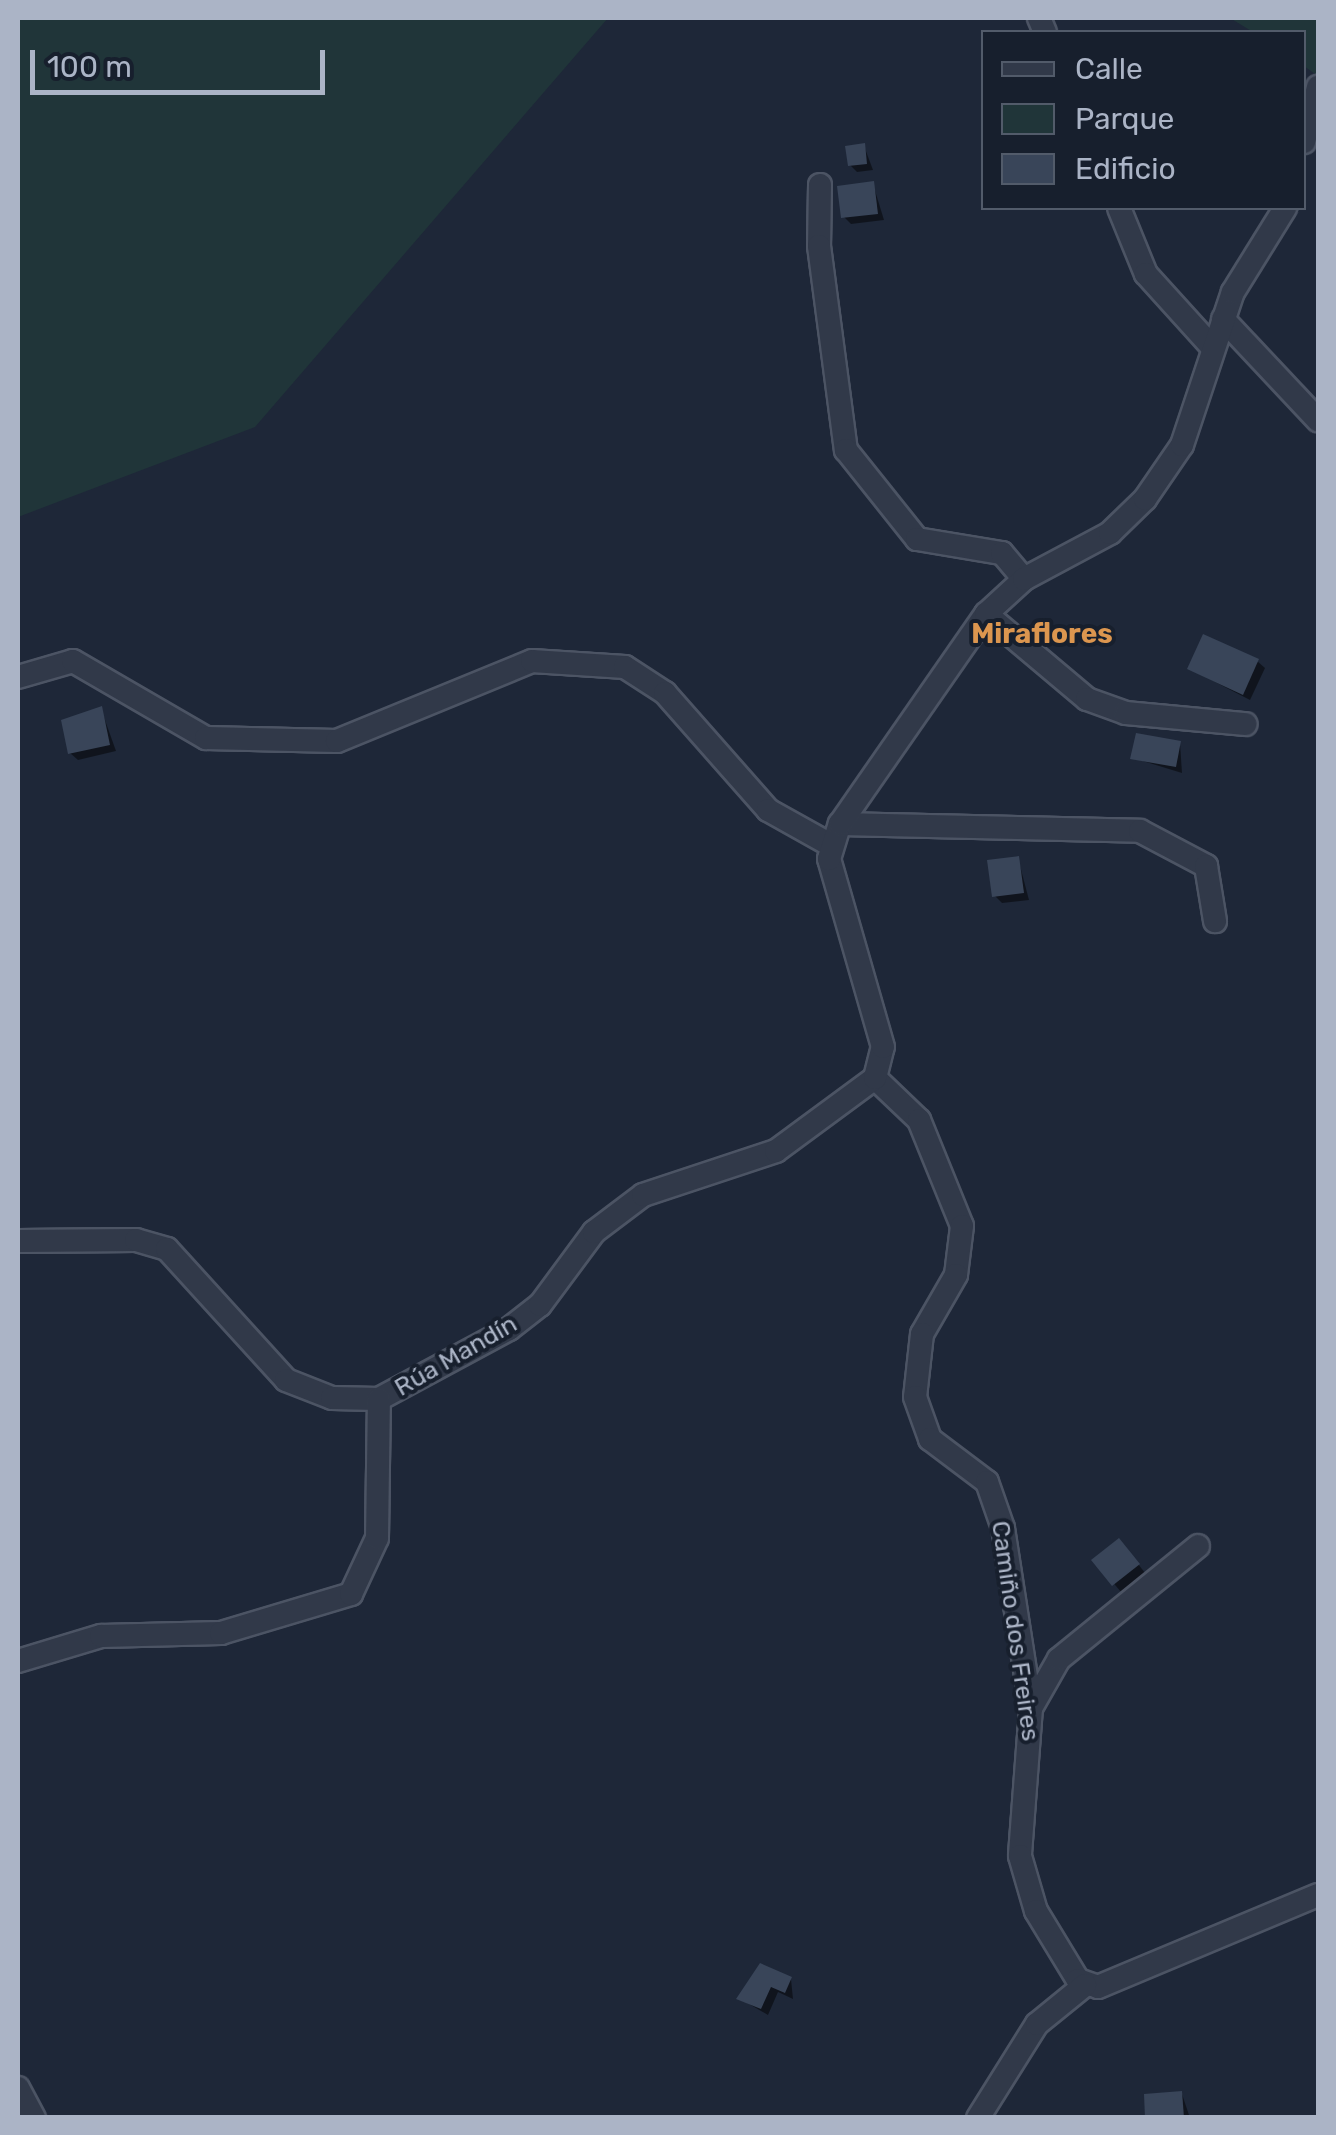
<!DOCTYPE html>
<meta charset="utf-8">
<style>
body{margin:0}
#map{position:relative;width:1336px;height:2135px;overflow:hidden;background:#1e2738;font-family:Rubik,sans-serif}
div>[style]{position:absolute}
.green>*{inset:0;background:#203539}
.shadow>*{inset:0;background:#0007}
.building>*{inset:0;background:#394559}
.roads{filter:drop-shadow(2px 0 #4c5464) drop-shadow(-2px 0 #4c5464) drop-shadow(0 2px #4c5464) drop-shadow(0 -2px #4c5464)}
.minor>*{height:22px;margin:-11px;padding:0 11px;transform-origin:11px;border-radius:11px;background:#313949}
span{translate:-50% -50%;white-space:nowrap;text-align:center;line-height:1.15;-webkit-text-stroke:8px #171f2d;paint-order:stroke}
.street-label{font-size:25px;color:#abb4c6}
.neighbourhood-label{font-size:28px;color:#dc964f;font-weight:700}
.frame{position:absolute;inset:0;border:20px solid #abb4c6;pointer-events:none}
.legend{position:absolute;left:981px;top:30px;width:325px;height:180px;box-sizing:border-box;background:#171f2d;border:2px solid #525b6a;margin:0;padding:12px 18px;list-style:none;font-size:30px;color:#abb4c6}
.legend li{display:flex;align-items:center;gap:20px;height:50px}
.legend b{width:50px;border:2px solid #525b6a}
.scale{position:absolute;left:30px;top:50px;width:295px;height:45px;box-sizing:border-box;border:5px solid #abb4c6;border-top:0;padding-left:12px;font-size:30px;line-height:35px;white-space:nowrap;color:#abb4c6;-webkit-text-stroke:8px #171f2d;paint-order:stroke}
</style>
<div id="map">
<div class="green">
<div style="clip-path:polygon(18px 18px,608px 18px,255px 427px,18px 517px)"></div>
<div style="clip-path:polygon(1230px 18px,1318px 18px,1318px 76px,1304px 66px,1304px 32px,1253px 32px)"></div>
</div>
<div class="shadow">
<div style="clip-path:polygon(864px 146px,873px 170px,857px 172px,850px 165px)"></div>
<div style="clip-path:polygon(873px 184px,884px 220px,851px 224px,844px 217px)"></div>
<div style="clip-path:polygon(1257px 661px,1265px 668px,1250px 700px,1190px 669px)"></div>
<div style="clip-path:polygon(101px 709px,116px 751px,78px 760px,70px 753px)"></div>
<div style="clip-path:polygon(1180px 743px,1182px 773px,1133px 758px)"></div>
<div style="clip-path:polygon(1018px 858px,1029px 900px,1002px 903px,995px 896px)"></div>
<div style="clip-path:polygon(1126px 1548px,1145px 1573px,1121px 1592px,1094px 1560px)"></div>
<div style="clip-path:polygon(791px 1979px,793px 1999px,778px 1992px,768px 2015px,739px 1998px)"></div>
<div style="clip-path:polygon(1182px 2094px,1190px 2118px,1148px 2118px)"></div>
</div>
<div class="building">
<div style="clip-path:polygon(865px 143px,867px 164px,848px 166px,845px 146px)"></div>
<div style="clip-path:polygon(874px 181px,878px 214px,841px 218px,837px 186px)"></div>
<div style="clip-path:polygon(1203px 634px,1259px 659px,1243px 695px,1187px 669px)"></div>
<div style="clip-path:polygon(102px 706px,110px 745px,68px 754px,61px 720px)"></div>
<div style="clip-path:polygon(1136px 733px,1181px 741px,1176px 767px,1130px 759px)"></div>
<div style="clip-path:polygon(1019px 856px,1024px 893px,992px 897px,987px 860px)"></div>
<div style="clip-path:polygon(1119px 1538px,1140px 1564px,1112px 1586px,1091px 1560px)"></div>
<div style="clip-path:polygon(760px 1963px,792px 1977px,785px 1993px,771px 1987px,761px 2009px,736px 1999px)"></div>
<div style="clip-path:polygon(1182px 2091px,1184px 2118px,1145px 2118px,1144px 2094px)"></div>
</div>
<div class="roads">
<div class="minor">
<div style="left:1039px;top:18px;width:15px;rotate:67deg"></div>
<div style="left:1304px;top:142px;width:57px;rotate:-75.7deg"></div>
<div style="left:820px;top:185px;width:61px;rotate:90.9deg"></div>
<div style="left:819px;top:246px;width:206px;rotate:82.5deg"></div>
<div style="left:846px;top:450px;width:114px;rotate:51.4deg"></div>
<div style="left:917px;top:539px;width:86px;rotate:9.4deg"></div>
<div style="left:1002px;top:553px;width:34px;rotate:50deg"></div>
<div style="left:1119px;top:208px;width:71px;rotate:67.8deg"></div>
<div style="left:1146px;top:274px;width:97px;rotate:47.9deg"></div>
<div style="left:1223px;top:319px;width:139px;rotate:46.8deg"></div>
<div style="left:986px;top:614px;width:132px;rotate:40.1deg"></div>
<div style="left:1087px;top:699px;width:41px;rotate:19.7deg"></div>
<div style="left:1126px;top:713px;width:120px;rotate:5.3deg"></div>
<div style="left:18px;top:677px;width:57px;rotate:-16.2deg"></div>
<div style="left:73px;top:661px;width:154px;rotate:30.1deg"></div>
<div style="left:206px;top:738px;width:131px;rotate:1.3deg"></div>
<div style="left:337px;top:741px;width:211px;rotate:-22.3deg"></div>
<div style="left:532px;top:661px;width:93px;rotate:3.7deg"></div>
<div style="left:625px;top:667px;width:48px;rotate:33deg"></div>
<div style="left:665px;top:693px;width:156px;rotate:48.6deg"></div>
<div style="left:768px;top:810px;width:72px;rotate:29.1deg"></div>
<div style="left:840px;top:824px;width:300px;rotate:1.3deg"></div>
<div style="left:1140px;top:831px;width:75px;rotate:27.9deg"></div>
<div style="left:1206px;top:866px;width:56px;rotate:80.7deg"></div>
<div style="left:875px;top:1078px;width:61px;rotate:43.7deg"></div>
<div style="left:919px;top:1120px;width:114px;rotate:67.9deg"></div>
<div style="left:962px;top:1226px;width:49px;rotate:97deg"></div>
<div style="left:956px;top:1275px;width:68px;rotate:120deg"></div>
<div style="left:922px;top:1334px;width:63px;rotate:96.3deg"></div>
<div style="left:915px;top:1397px;width:45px;rotate:70.3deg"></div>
<div style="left:930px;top:1439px;width:71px;rotate:37deg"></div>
<div style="left:987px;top:1482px;width:49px;rotate:70.8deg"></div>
<div style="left:1003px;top:1528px;width:182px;rotate:81.2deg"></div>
<div style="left:1031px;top:1708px;width:148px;rotate:94.3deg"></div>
<div style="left:1020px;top:1856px;width:57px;rotate:73.8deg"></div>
<div style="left:1036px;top:1911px;width:81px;rotate:58.7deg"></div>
<div style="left:1078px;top:1980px;width:21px;rotate:19deg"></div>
<div style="left:1098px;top:1987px;width:238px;rotate:-22.7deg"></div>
<div style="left:18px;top:1241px;width:118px;rotate:-0.5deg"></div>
<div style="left:136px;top:1240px;width:32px;rotate:16deg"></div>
<div style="left:167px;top:1249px;width:177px;rotate:47.7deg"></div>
<div style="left:286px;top:1380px;width:49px;rotate:21.4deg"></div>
<div style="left:332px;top:1398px;width:47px;rotate:1.2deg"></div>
<div style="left:379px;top:1399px;width:148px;rotate:-28.3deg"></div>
<div style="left:509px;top:1329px;width:39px;rotate:-38deg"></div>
<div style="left:540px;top:1305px;width:91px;rotate:-53.5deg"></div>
<div style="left:594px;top:1232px;width:61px;rotate:-37.1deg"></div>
<div style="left:643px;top:1195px;width:140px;rotate:-18.3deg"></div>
<div style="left:776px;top:1151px;width:123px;rotate:-36.4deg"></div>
<div style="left:875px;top:1078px;width:32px;rotate:-76deg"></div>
<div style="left:883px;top:1047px;width:196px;rotate:-106deg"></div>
<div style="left:829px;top:859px;width:37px;rotate:-73deg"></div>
<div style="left:840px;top:824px;width:256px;rotate:-55.2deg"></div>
<div style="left:986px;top:614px;width:52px;rotate:-42.6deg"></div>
<div style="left:1024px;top:579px;width:98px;rotate:-28.1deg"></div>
<div style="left:1110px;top:533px;width:49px;rotate:-44.2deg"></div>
<div style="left:1145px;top:499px;width:65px;rotate:-55.6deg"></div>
<div style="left:1182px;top:445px;width:161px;rotate:-71.6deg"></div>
<div style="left:1233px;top:292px;width:99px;rotate:-58.2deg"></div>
<div style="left:18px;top:1661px;width:87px;rotate:-16.8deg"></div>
<div style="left:101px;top:1636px;width:120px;rotate:-1.4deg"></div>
<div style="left:221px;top:1633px;width:136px;rotate:-16.7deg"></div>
<div style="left:351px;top:1594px;width:62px;rotate:-65.1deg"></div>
<div style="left:377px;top:1538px;width:139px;rotate:-89.2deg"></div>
<div style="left:1031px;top:1708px;width:56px;rotate:-60.3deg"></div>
<div style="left:1059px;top:1659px;width:179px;rotate:-39.1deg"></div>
<div style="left:18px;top:2088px;width:34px;rotate:62deg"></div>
<div style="left:978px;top:2118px;width:111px;rotate:-57.9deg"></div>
<div style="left:1037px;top:2024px;width:62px;rotate:-39.1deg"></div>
</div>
</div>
<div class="street-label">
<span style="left:456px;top:1356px;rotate:-30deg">Rúa Mandín</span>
<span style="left:1015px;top:1631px;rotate:82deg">Camiño dos Freires</span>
</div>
<div class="neighbourhood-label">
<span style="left:1042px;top:634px">Miraflores</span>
</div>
<div class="frame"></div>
<ul class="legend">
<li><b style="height:12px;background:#313949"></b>Calle</li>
<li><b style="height:28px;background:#203539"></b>Parque</li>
<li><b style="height:28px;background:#394559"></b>Edificio</li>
</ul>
<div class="scale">100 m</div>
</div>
